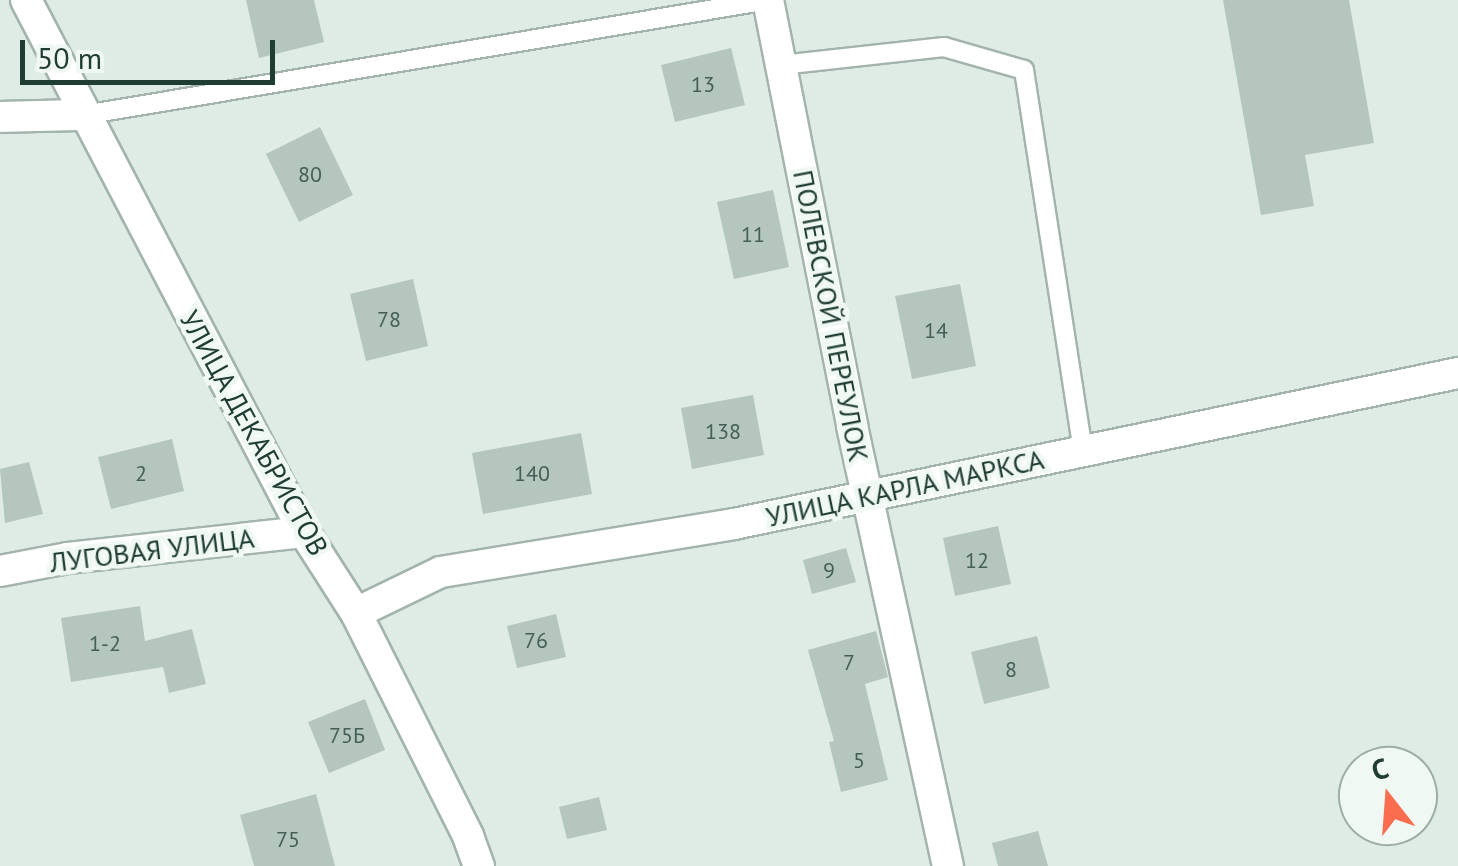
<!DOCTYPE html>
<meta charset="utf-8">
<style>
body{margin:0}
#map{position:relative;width:1458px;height:866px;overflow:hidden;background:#dfece5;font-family:"PT Sans",sans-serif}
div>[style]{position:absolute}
.building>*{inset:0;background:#b5c6be}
.roads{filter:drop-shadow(2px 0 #a2b4ac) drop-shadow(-2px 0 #a2b4ac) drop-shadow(0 2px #a2b4ac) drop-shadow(0 -2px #a2b4ac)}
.service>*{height:18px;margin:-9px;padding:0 9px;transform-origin:9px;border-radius:9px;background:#fff}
.minor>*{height:30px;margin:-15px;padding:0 15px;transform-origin:15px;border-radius:15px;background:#fff}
.tertiary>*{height:30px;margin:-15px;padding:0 15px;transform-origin:15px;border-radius:15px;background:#fff}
span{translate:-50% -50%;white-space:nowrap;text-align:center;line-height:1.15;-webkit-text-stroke:9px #f0f8f3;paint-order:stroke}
.number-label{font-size:22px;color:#445f56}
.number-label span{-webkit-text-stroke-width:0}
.street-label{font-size:28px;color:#1f3d33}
.north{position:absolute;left:1338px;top:746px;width:100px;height:100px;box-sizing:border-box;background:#f0f8f3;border:2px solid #9cada6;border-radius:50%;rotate:343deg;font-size:28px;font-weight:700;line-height:40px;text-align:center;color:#1f3d33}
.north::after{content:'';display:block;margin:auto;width:35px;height:45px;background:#fa6d4f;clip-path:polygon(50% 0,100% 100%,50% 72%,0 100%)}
.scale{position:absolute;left:20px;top:40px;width:255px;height:45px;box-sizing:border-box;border:5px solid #1f3d33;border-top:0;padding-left:12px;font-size:30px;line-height:35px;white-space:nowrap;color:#1f3d33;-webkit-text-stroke:8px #f0f8f3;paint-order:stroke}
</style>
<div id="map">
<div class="building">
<div style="clip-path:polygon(246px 0,314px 0,324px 42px,259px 58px)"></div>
<div style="clip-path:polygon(1223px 0,1349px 0,1374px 143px,1305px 155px,1314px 206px,1261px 215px)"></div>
<div style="clip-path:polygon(731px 48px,745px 105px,675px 122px,661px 65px)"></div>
<div style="clip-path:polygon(320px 127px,353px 195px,299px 222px,266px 154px)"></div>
<div style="clip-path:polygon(773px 190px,789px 267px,734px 279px,717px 202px)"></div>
<div style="clip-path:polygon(413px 279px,428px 346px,366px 361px,350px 294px)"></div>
<div style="clip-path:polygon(960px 284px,976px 366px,912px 379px,895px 296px)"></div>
<div style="clip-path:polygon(753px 395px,764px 455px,692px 469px,681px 408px)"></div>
<div style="clip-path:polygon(581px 433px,592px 494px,483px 514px,472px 453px)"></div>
<div style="clip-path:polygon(172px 439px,184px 491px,111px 509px,98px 457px)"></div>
<div style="clip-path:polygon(29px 462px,43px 514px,5px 523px,0 469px)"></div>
<div style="clip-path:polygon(998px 526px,1011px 584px,955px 596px,943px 538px)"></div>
<div style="clip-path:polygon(846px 548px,856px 582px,812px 594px,803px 560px)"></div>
<div style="clip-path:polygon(140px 606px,145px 641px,192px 629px,206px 684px,169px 693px,163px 667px,71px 682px,61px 618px)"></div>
<div style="clip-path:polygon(556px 614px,566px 657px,517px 668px,507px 626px)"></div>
<div style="clip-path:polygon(876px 631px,888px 677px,865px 684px,888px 780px,841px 792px,829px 742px,834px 741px,808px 650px)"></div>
<div style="clip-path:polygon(1037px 636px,1050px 688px,984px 704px,971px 652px)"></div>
<div style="clip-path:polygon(365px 699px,385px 750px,329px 773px,308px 722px)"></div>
<div style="clip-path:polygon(316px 794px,335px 866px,254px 866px,240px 815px)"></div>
<div style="clip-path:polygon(599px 797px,607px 830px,567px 839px,559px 807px)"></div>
<div style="clip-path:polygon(1038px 831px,1048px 866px,998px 866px,992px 843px)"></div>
</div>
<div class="roads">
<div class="service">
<div style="left:781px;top:65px;width:164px;rotate:-6.3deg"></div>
<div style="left:944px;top:47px;width:83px;rotate:16deg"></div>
<div style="left:1024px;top:70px;width:385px;rotate:81.2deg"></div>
<div style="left:84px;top:115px;width:694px;rotate:-9.54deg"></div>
</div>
<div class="minor">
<div style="left:768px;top:0;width:434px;rotate:78.8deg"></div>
<div style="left:852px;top:426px;width:450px;rotate:77.7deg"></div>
<div style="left:0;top:117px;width:84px;rotate:-1.4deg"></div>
<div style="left:0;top:571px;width:69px;rotate:-10.8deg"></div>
<div style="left:68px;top:558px;width:237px;rotate:-6.3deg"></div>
<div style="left:356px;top:613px;width:94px;rotate:-25.8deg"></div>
<div style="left:441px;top:572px;width:297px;rotate:-9.3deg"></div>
<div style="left:734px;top:524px;width:740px;rotate:-11.78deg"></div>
</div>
<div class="tertiary">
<div style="left:26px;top:0;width:600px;rotate:62.41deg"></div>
<div style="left:304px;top:532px;width:96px;rotate:57.3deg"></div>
<div style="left:356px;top:613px;width:250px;rotate:63.3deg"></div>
<div style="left:468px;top:836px;width:32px;rotate:70deg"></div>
</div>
</div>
<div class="number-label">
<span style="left:703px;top:85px">13</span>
<span style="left:310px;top:175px">80</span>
<span style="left:753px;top:235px">11</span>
<span style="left:389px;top:320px">78</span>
<span style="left:936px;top:331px">14</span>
<span style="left:723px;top:432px">138</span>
<span style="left:141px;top:474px">2</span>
<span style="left:532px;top:474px">140</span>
<span style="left:977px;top:561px">12</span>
<span style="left:829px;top:571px">9</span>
<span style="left:536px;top:641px">76</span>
<span style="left:105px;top:644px">1-2</span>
<span style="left:849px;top:663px">7</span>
<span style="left:1011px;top:670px">8</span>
<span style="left:347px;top:736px">75Б</span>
<span style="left:859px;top:761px">5</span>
<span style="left:288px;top:840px">75</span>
</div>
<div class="street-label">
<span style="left:831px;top:316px;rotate:79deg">ПОЛЕВСКОЙ ПЕРЕУЛОК</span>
<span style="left:254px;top:433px;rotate:61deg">УЛИЦА ДЕКАБРИСТОВ</span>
<span style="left:905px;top:488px;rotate:-12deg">УЛИЦА КАРЛА МАРКСА</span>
<span style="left:152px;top:550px;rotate:-7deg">ЛУГОВАЯ УЛИЦА</span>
</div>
<div class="north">С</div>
<div class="scale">50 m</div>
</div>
